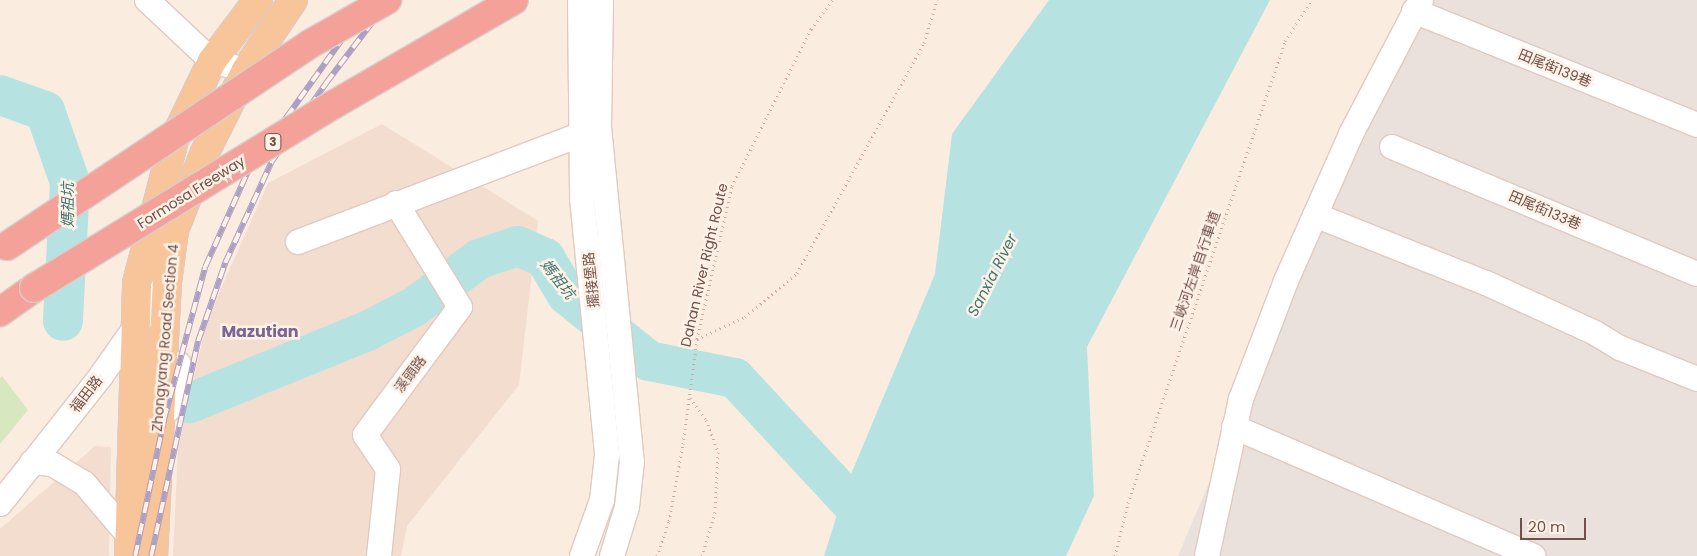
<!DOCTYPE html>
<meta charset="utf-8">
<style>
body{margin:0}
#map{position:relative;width:1697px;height:556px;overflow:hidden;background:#fbece0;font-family:Poppins,"Noto Sans TC",sans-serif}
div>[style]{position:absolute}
.residential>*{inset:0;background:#f2ddcf}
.industrial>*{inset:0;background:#eae0dc}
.green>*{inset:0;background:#d7e8c0}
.water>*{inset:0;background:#b6e3e2}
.river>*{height:40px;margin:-20px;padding:0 20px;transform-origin:20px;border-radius:20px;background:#b6e3e2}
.path>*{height:3px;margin-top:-1.5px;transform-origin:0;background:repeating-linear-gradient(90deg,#d4a99d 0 1px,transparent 0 5px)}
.roads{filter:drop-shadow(1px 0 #e1c9c0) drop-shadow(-1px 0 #e1c9c0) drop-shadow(0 1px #e1c9c0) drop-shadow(0 -1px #e1c9c0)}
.minor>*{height:24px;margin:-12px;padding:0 12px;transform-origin:12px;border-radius:12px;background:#fff}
.major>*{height:28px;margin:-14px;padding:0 14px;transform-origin:14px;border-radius:14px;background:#f8c59a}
.highway>*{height:28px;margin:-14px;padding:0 14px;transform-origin:14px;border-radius:14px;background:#f4a199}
.rail>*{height:5.5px;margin-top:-2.75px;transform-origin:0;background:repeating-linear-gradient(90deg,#fef1e6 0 11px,#ada0c3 0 22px);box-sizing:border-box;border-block:1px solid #ada0c3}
.bridges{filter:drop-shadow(1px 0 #d7cecc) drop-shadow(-1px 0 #d7cecc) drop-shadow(0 1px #d7cecc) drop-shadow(0 -1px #d7cecc)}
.highway-bridge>*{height:28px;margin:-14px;padding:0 14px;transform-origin:14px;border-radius:14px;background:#f4a199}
span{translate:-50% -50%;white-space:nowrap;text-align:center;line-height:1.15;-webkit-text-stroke:5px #fef1e6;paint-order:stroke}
.shield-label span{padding:1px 4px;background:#fef1e6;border:1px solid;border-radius:4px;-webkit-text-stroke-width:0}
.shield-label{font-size:12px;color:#715049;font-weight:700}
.street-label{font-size:14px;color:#715049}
.water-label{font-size:15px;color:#3d7676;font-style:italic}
.quarter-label{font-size:16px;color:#7c6494;font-weight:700}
.scale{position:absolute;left:1520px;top:518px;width:66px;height:22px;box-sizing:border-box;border:2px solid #715049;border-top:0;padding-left:6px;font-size:15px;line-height:18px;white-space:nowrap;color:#715049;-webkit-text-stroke:4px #fef1e6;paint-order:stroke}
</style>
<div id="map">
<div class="residential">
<div style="clip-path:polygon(382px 124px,538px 221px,519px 385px,407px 526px,401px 556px,173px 556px,178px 448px,207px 320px,268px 183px)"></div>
<div style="clip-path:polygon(95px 446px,111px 447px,109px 556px,0 556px,0 529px)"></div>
</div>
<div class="industrial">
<div style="clip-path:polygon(1414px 0,1697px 0,1697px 556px,1178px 556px)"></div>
</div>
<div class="green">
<div style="clip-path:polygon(2px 376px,28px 410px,0 444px,0 378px)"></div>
</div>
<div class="water">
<div style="clip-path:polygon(1049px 0,1270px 0,1087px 347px,1094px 496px,1066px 556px,824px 556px,846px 486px,935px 274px,952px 134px)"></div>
</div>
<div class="river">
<div style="left:0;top:95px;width:48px;rotate:19.6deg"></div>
<div style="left:45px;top:111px;width:75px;rotate:70.6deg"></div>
<div style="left:70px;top:182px;width:139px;rotate:92.9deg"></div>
<div style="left:190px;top:403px;width:191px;rotate:-22.1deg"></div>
<div style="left:367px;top:331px;width:53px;rotate:-27.1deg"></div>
<div style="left:414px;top:307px;width:81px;rotate:-36.4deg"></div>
<div style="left:479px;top:259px;width:41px;rotate:-18.4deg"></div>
<div style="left:518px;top:246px;width:30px;rotate:24deg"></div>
<div style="left:545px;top:258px;width:43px;rotate:59.3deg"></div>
<div style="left:567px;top:295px;width:105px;rotate:38.8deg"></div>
<div style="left:649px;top:361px;width:88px;rotate:11.2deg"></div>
<div style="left:735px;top:378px;width:209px;rotate:47.1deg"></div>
</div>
<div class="path">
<div style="left:697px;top:339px;width:53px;rotate:-24.6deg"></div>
<div style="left:745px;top:317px;width:68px;rotate:-40.2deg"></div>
<div style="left:797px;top:273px;width:263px;rotate:-61.1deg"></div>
<div style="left:924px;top:43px;width:45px;rotate:-73.2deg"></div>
<div style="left:690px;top:398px;width:27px;rotate:54deg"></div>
<div style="left:706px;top:420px;width:34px;rotate:69deg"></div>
<div style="left:718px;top:452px;width:60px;rotate:92.9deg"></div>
<div style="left:715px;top:512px;width:46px;rotate:106.5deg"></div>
<div style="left:657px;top:556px;width:37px;rotate:-71deg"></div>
<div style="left:669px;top:521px;width:78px;rotate:-79.7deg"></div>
<div style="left:683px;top:444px;width:106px;rotate:-82.4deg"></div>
<div style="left:697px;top:339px;width:157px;rotate:-77.1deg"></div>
<div style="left:732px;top:186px;width:176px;rotate:-63.3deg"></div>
<div style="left:811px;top:29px;width:36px;rotate:-54deg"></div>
<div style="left:1115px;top:556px;width:55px;rotate:-76.2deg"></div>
<div style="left:1128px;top:503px;width:488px;rotate:-71.2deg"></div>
<div style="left:1285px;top:41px;width:49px;rotate:-56.6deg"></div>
</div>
<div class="roads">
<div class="minor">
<div style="left:147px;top:0;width:89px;rotate:43.2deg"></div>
<div style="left:212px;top:61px;width:35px;rotate:15deg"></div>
<div style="left:580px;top:0;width:198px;rotate:89.4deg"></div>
<div style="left:582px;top:198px;width:258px;rotate:84.4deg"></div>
<div style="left:607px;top:455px;width:45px;rotate:96.3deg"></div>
<div style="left:602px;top:500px;width:59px;rotate:109.7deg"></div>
<div style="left:601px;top:0;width:127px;rotate:90.9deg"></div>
<div style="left:599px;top:127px;width:336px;rotate:84.4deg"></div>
<div style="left:632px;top:461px;width:46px;rotate:96.2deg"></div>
<div style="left:627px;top:507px;width:51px;rotate:107deg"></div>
<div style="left:1414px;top:11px;width:305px;rotate:21.9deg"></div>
<div style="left:1392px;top:147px;width:330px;rotate:22.6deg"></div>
<div style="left:1315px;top:215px;width:184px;rotate:21.7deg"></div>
<div style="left:1486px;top:283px;width:120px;rotate:24.6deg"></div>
<div style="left:1595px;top:333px;width:29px;rotate:31deg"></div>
<div style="left:1620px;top:348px;width:83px;rotate:21.9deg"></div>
<div style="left:298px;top:242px;width:318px;rotate:-20.8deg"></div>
<div style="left:169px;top:409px;width:46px;rotate:-77.5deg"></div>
<div style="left:1234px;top:427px;width:326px;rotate:23.3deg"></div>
<div style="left:32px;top:462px;width:20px;rotate:6deg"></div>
<div style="left:52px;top:464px;width:37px;rotate:31deg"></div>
<div style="left:84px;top:483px;width:71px;rotate:49.6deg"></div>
<div style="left:0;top:504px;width:163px;rotate:-51.7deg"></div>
<div style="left:101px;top:376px;width:115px;rotate:-54.9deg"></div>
<div style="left:379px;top:556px;width:87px;rotate:-84.1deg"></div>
<div style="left:388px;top:469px;width:41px;rotate:-124.1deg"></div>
<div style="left:365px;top:435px;width:159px;rotate:-53.4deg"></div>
<div style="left:460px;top:307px;width:122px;rotate:-121.6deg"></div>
<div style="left:1207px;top:556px;width:161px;rotate:-77.8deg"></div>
<div style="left:1241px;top:399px;width:126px;rotate:-69.1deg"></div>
<div style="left:1286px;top:281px;width:161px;rotate:-66.1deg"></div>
<div style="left:1351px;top:134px;width:151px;rotate:-62.4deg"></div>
</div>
<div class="major">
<div style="left:129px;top:556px;width:273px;rotate:-88.3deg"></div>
<div style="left:137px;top:283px;width:148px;rotate:-75.5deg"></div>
<div style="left:174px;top:140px;width:88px;rotate:-64.3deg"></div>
<div style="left:212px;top:61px;width:76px;rotate:-53deg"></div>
<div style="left:153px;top:556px;width:274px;rotate:-87.1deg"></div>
<div style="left:167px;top:282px;width:52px;rotate:-82.3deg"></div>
<div style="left:174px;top:230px;width:84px;rotate:-68.3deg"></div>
<div style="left:205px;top:152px;width:92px;rotate:-63.4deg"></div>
<div style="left:246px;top:70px;width:84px;rotate:-56.1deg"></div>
</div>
<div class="highway">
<div style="left:0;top:312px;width:42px;rotate:-35.2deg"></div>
</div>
</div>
<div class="rail">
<div style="left:135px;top:556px;width:140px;rotate:-78deg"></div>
<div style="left:164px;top:419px;width:157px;rotate:-74.9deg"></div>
<div style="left:205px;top:267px;width:105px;rotate:-65.9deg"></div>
<div style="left:248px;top:171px;width:210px;rotate:-54.5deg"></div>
<div style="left:151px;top:556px;width:220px;rotate:-77.7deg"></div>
<div style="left:198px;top:341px;width:83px;rotate:-70.9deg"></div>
<div style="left:225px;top:263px;width:112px;rotate:-65.3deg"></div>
<div style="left:272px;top:161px;width:95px;rotate:-55.3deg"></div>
<div style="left:326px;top:83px;width:104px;rotate:-52.8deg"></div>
</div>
<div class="bridges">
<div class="highway-bridge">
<div style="left:7px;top:246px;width:364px;rotate:-33.7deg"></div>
<div style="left:310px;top:44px;width:89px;rotate:-29.7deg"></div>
<div style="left:34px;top:288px;width:351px;rotate:-31.5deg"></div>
<div style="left:333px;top:105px;width:209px;rotate:-30.1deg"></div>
</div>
</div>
<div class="shield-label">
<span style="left:273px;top:142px">3</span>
</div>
<div class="street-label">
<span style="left:1555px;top:68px;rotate:22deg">田尾街139巷</span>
<span style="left:191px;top:192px;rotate:-32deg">Formosa Freeway</span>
<span style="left:1545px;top:210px;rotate:23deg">田尾街133巷</span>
<span style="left:704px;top:265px;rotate:-77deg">Dahan River Right Route</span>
<span style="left:1195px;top:271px;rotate:-71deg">三峽河左岸自行車道</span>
<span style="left:591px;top:280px;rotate:-96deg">擺接堡路</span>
<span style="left:165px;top:338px;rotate:-85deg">Zhongyang Road Section 4</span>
<span style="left:410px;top:374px;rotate:-53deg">溪頭路</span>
<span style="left:86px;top:394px;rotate:-52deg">福田路</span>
</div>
<div class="water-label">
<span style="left:68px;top:205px;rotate:-90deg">媽祖坑</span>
<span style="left:992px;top:275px;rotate:-63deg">Sanxia River</span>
<span style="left:558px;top:279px;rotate:52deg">媽祖坑</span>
</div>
<div class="quarter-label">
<span style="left:260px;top:332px">Mazutian</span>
</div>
<div class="scale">20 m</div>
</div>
